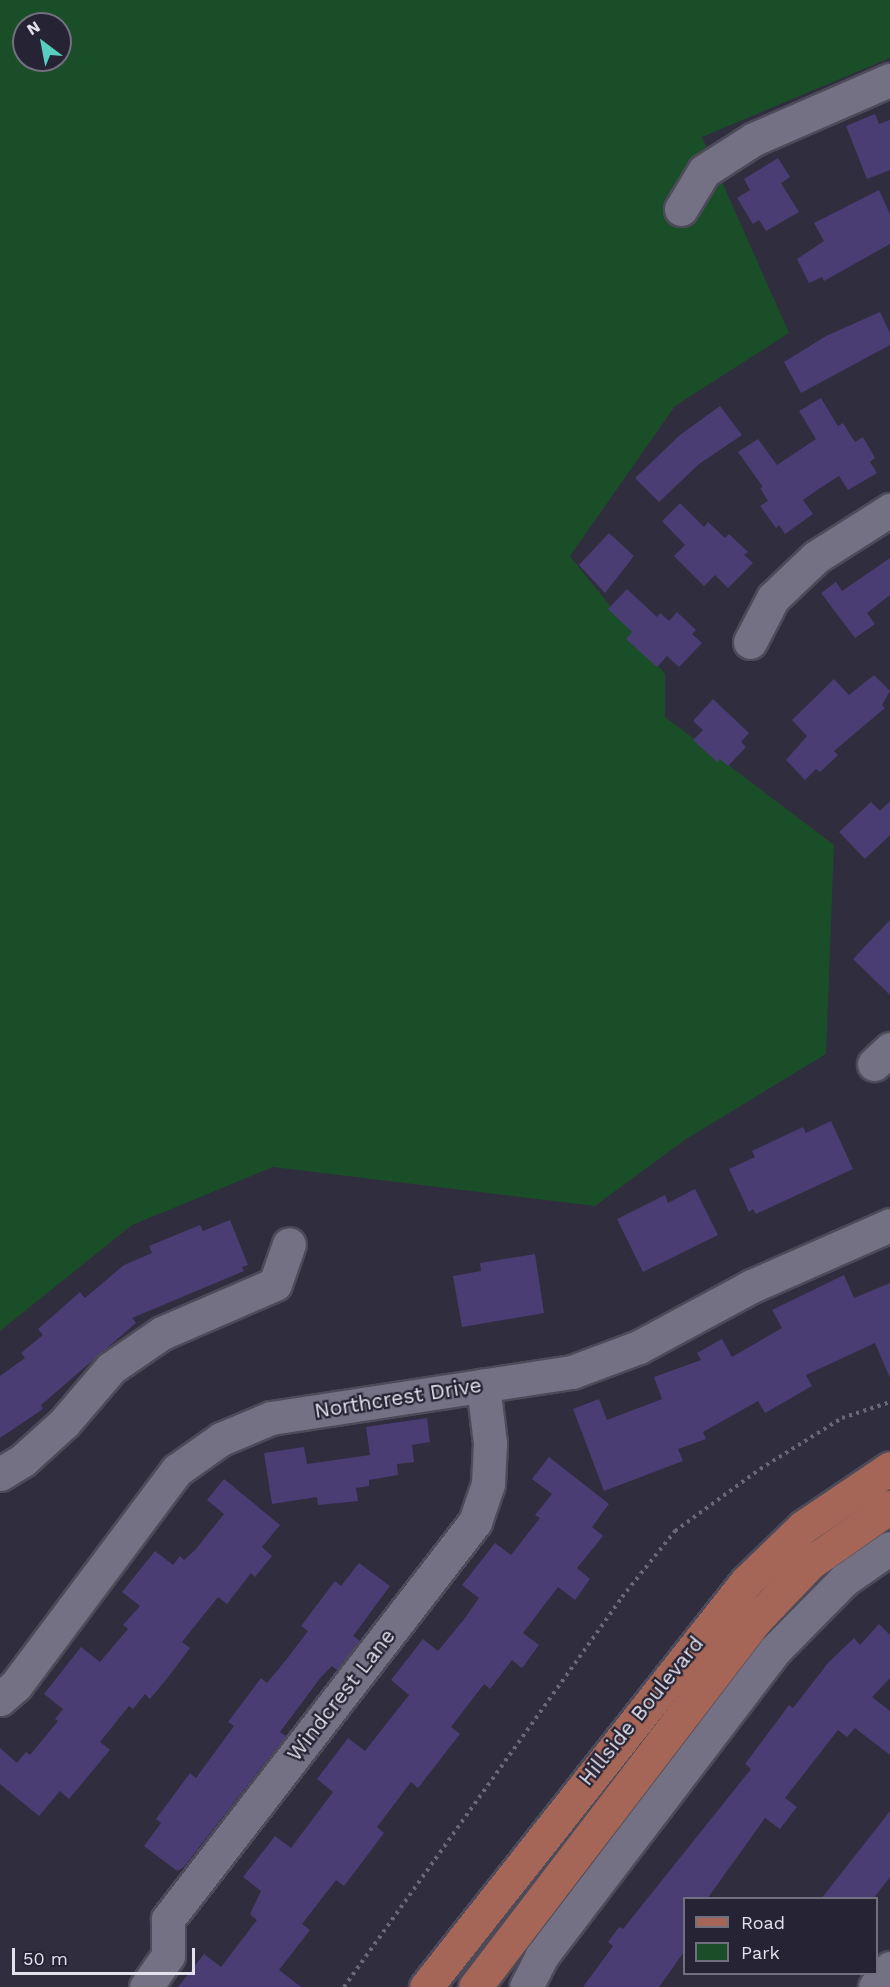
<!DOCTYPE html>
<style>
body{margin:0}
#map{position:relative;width:890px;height:1987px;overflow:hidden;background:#302d3e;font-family:"Work Sans",sans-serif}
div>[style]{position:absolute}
.green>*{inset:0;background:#1a4e29}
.building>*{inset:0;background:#4a3d73}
.path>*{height:4px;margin-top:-2px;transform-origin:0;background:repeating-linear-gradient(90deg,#6a6776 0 3px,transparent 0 7.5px)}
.roads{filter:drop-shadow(2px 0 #4d4a59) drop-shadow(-2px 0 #4d4a59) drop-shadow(0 2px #4d4a59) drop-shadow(0 -2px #4d4a59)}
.minor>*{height:33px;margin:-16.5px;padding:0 16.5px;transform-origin:16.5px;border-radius:16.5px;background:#747184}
.major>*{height:33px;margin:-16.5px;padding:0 16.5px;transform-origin:16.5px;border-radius:16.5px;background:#a56657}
span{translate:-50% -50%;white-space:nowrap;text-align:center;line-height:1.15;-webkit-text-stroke:4.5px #262334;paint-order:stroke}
.street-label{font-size:21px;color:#e3e1ec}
.legend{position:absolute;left:683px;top:1897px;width:195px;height:78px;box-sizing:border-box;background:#262334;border:2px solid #726f7e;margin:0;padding:8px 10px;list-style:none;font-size:18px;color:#e3e1ec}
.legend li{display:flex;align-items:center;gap:12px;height:30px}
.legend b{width:30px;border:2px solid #726f7e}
.north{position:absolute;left:12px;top:12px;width:60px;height:60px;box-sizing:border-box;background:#262334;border:2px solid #726f7e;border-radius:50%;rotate:328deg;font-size:16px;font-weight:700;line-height:24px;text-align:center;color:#e3e1ec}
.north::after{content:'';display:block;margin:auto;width:21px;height:27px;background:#58cec0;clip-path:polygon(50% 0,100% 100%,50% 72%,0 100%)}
.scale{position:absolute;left:12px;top:1948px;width:183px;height:27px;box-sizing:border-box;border:3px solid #e3e1ec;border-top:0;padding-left:8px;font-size:18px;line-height:21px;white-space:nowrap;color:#e3e1ec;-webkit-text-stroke:4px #262334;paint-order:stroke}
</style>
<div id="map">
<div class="green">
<div style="clip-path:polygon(evenodd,0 0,890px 0,890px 58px,702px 137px,789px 333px,675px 406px,570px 556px,665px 674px,665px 717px,834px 845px,826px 1054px,686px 1139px,595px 1206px,273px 1167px,132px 1225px,0 1331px,0 0,24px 24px,60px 24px,60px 60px,24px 60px,24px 24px)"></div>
</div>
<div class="building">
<div style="clip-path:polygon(875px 114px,879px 124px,890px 120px,890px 170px,867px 179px,846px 126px)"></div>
<div style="clip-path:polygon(778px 158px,790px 177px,781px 183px,799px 212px,766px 231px,759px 220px,753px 224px,737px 198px,750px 190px,744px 179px)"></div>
<div style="clip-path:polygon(879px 190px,890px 214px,890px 244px,824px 281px,822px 277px,809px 283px,797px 259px,824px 241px,814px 223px)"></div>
<div style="clip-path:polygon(880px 312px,890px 333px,890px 345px,801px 393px,784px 362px,826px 336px)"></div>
<div style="clip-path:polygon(821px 398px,838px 426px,843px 423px,855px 442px,863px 437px,875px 458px,870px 462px,877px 473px,848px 490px,839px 476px,820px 488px,803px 500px,813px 514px,785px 534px,779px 525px,776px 528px,760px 506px,768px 501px,760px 488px,763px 487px,738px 452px,758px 439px,777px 465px,816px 439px,799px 411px)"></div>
<div style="clip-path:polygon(720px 406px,742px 435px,699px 464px,659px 502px,635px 478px,680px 435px)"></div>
<div style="clip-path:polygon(680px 503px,704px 527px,708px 522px,725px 538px,729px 534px,748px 552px,744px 555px,753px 563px,728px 588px,715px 575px,704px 586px,674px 556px,685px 545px,662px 521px)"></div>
<div style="clip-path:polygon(609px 533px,634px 556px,605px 593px,579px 565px)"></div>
<div style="clip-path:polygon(890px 558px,890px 595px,867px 613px,875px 624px,855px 638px,821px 593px,836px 582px,842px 591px)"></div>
<div style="clip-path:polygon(627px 589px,657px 617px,660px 613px,669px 621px,677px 612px,696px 630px,692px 634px,702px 643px,679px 667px,667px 656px,657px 667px,626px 639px,632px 632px,608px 609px)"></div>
<div style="clip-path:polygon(874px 675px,890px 691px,882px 705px,885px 708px,834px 751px,838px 755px,820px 772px,816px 769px,805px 780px,786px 760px,807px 736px,792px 720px,834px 679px,849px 695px)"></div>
<div style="clip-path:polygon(713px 699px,749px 733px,741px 742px,746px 747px,728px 766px,720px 759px,717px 762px,693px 740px,703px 730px,693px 721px)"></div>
<div style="clip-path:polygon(890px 801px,890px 835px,865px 859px,839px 832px,871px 802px,880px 811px)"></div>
<div style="clip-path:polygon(890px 920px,890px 995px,853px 959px)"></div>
<div style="clip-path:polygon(831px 1121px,853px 1169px,756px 1214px,753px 1209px,749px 1212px,729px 1169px,755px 1157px,752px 1151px,803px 1127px,806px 1133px)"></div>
<div style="clip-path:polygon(695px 1189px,718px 1235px,643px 1272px,617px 1219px,665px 1195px,668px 1203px)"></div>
<div style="clip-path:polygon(230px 1220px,248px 1265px,242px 1267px,244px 1271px,132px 1318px,136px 1323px,41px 1405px,43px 1409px,0 1438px,0 1376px,25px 1358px,21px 1353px,43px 1335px,38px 1329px,80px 1292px,85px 1298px,124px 1265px,152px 1253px,149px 1246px,200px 1225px,203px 1231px)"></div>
<div style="clip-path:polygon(535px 1254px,544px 1313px,462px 1327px,453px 1276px,481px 1271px,480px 1263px)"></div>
<div style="clip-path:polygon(844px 1275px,854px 1298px,890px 1283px,890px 1378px,875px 1343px,806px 1375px,812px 1386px,765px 1413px,758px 1401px,703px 1432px,706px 1439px,678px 1449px,683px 1461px,604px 1491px,573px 1409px,599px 1399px,607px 1420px,662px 1399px,654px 1377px,701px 1360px,697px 1353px,722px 1339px,732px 1357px,782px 1328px,772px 1310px)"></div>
<div style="clip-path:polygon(427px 1418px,430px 1442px,412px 1445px,414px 1462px,397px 1464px,398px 1475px,369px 1480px,369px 1486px,356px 1488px,358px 1501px,318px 1505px,317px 1497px,272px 1504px,264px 1453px,304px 1447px,307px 1464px,370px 1455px,366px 1427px)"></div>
<div style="clip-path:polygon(549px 1457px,609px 1504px,592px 1527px,603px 1536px,577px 1568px,590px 1579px,575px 1600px,558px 1587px,523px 1633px,539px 1645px,522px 1668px,512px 1660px,490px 1689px,484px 1684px,451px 1727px,460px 1734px,418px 1788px,411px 1782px,377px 1827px,384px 1833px,363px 1861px,344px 1886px,336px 1880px,302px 1924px,310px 1930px,279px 1970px,301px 1987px,178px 1987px,204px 1954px,221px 1967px,257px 1920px,250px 1914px,261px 1891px,243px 1877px,275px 1836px,291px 1848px,333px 1792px,317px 1779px,348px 1738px,365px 1751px,409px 1695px,391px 1680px,423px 1639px,438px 1651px,465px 1618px,479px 1598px,462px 1585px,495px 1543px,511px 1555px,540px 1518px,535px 1515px,552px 1494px,532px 1479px)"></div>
<div style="clip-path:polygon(224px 1479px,280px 1525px,262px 1547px,272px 1556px,255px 1577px,251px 1573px,227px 1604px,218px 1597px,182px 1642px,190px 1648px,169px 1676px,150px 1699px,145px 1694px,133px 1709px,129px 1706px,100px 1742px,110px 1750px,69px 1799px,60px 1791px,39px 1816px,0 1784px,0 1748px,17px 1763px,26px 1752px,30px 1755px,58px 1721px,55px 1719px,63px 1709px,44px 1694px,81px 1647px,100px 1662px,128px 1629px,123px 1625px,140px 1606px,122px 1592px,155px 1551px,173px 1565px,180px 1556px,184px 1560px,195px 1550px,224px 1514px,207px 1500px)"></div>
<div style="clip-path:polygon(359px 1563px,390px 1586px,353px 1636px,360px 1641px,337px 1670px,332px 1666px,321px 1677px,280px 1732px,286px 1736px,183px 1868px,177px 1871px,144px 1846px,161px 1823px,156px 1819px,190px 1773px,196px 1778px,234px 1726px,228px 1722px,261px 1678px,267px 1683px,286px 1660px,308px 1631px,301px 1626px,335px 1581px,341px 1586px)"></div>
<div style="clip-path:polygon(879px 1624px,890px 1635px,890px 1678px,872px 1697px,890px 1711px,890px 1755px,855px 1728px,847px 1737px,838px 1730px,785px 1798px,797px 1807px,780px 1829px,765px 1818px,707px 1899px,684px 1899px,684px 1952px,659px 1987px,583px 1987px,613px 1946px,608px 1942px,619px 1927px,623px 1929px,751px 1769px,745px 1764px,789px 1705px,793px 1708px,828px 1663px,854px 1638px,860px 1645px)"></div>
<div style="clip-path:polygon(890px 1811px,890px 1877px,873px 1899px,821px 1899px)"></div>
</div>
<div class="path">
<div style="left:344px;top:1987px;width:479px;rotate:-54.5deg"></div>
<div style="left:622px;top:1597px;width:85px;rotate:-51.2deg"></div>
<div style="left:675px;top:1531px;width:105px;rotate:-36.1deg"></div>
<div style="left:760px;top:1469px;width:97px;rotate:-31.9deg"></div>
<div style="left:842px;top:1418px;width:51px;rotate:-18.4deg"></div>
</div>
<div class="roads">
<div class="minor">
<div style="left:681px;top:209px;width:44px;rotate:-58.8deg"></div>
<div style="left:704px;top:171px;width:59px;rotate:-32.6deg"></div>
<div style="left:754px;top:139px;width:148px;rotate:-23.5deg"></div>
<div style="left:750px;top:642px;width:50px;rotate:-62.4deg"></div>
<div style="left:773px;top:598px;width:59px;rotate:-43.6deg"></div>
<div style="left:816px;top:557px;width:88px;rotate:-32.4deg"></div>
<div style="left:874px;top:1064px;width:22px;rotate:-43deg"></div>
<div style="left:0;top:1474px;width:27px;rotate:-31deg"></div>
<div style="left:23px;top:1460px;width:55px;rotate:-42.1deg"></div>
<div style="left:64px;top:1423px;width:72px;rotate:-49.5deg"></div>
<div style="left:111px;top:1368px;width:62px;rotate:-34.5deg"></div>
<div style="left:162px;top:1333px;width:123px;rotate:-23.4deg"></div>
<div style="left:275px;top:1284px;width:42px;rotate:-70.7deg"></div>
<div style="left:0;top:1699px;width:21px;rotate:-41deg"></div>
<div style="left:16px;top:1685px;width:269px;rotate:-53.2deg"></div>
<div style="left:177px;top:1470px;width:54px;rotate:-35.2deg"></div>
<div style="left:221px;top:1439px;width:54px;rotate:-22.8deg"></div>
<div style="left:271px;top:1418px;width:304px;rotate:-8.7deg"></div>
<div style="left:572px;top:1372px;width:72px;rotate:-20.5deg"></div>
<div style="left:639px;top:1347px;width:128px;rotate:-28.4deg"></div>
<div style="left:752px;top:1286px;width:151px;rotate:-23.8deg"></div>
<div style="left:146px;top:1987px;width:38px;rotate:-55deg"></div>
<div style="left:168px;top:1956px;width:37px;rotate:-90deg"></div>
<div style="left:168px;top:1919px;width:502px;rotate:-52.29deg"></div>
<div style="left:475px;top:1522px;width:40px;rotate:-71.1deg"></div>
<div style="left:488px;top:1484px;width:41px;rotate:-87.2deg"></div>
<div style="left:490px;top:1443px;width:58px;rotate:-96.9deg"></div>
<div style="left:526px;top:1987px;width:34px;rotate:-63deg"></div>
<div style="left:541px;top:1957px;width:386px;rotate:-52.7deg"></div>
<div style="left:775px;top:1650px;width:98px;rotate:-45.4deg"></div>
<div style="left:844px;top:1580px;width:56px;rotate:-34.8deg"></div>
<div style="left:875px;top:1987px;width:24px;rotate:-52deg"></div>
</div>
<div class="major">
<div style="left:426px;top:1987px;width:516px;rotate:-51.69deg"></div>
<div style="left:746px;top:1582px;width:79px;rotate:-44deg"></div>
<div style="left:803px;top:1527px;width:105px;rotate:-34.1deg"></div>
<div style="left:475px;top:1987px;width:458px;rotate:-52.6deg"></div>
<div style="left:753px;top:1623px;width:83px;rotate:-46.5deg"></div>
<div style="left:810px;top:1563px;width:98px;rotate:-35deg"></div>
</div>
</div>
<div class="street-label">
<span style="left:398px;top:1398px;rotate:-9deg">Northcrest Drive</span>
<span style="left:341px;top:1695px;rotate:-52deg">Windcrest Lane</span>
<span style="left:641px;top:1711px;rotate:-51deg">Hillside Boulevard</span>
</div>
<ul class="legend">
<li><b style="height:8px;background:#a56657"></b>Road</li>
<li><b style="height:16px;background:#1a4e29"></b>Park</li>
</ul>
<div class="north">N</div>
<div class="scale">50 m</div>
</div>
